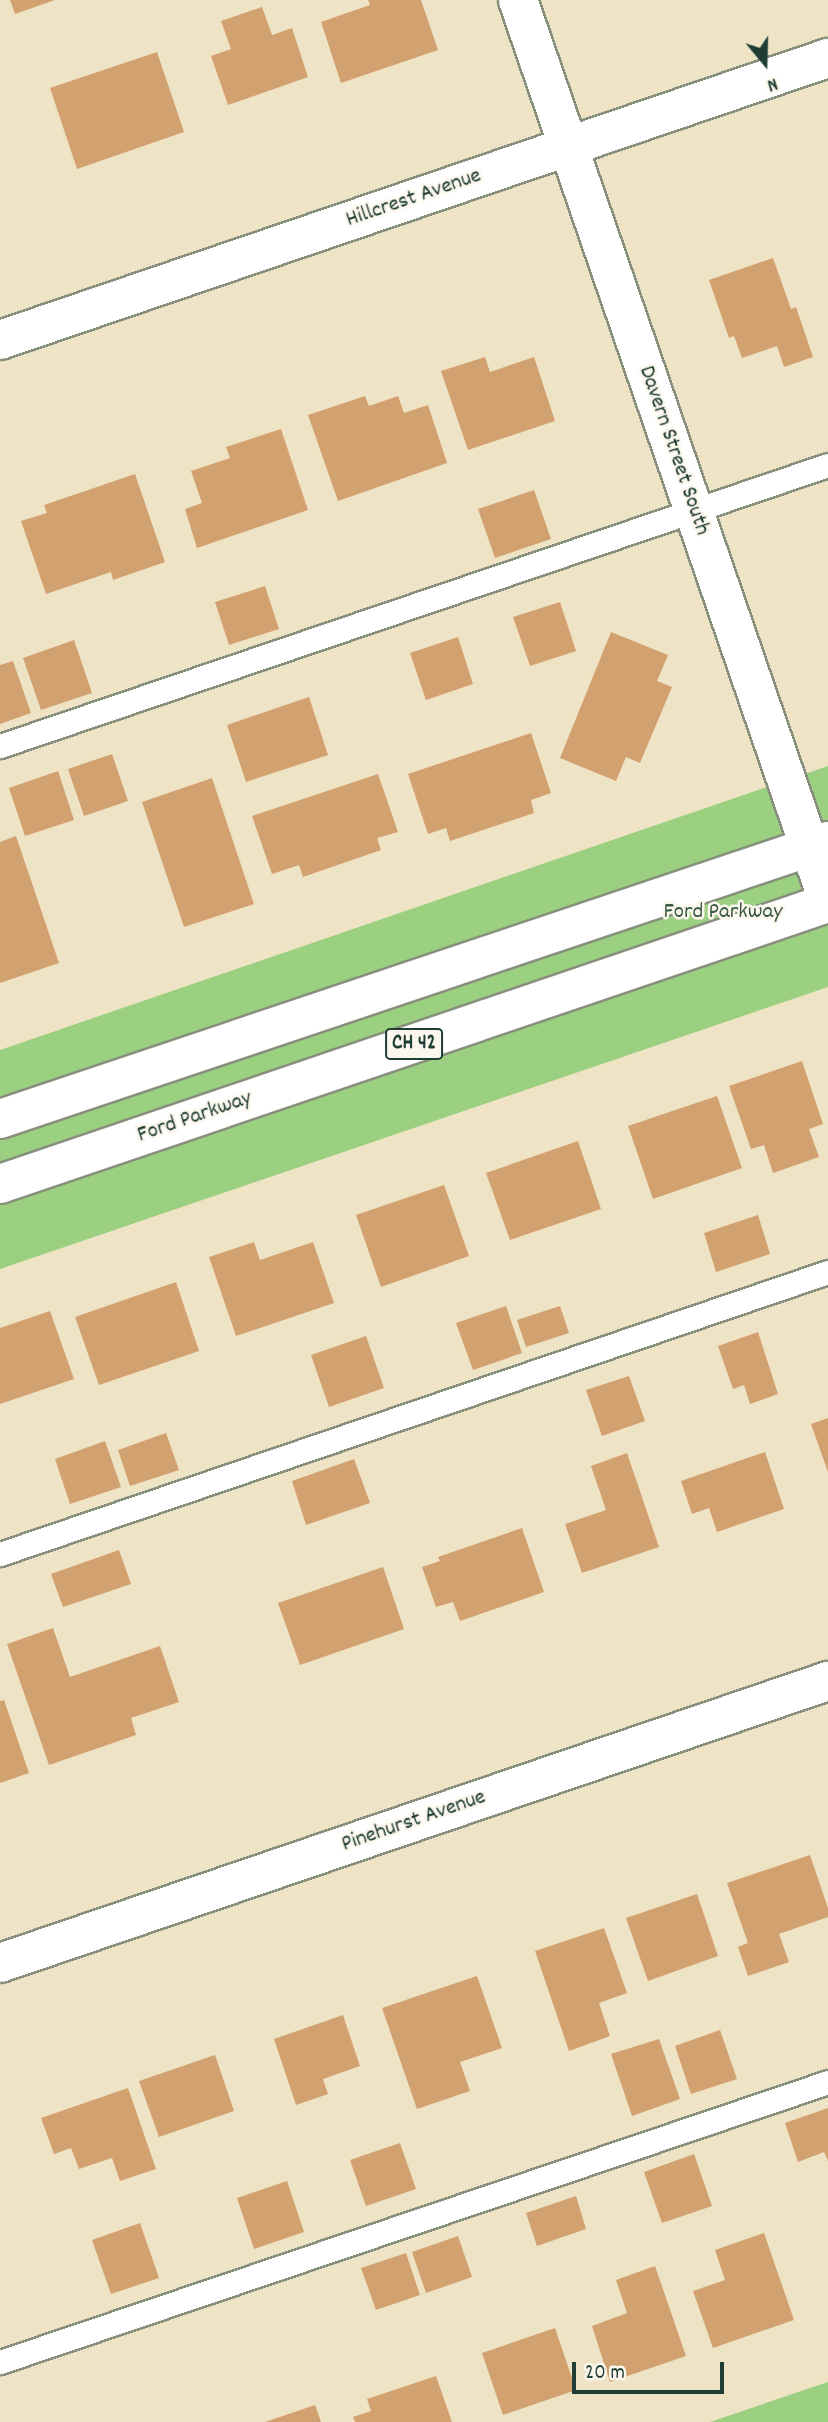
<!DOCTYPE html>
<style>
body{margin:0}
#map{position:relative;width:828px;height:2422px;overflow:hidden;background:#efe3c5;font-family:Dekko,sans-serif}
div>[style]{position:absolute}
.green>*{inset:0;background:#9cd081}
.building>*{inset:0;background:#d2a170}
.roads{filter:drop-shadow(2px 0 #87907c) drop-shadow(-2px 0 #87907c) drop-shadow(0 2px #87907c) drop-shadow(0 -2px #87907c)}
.service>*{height:23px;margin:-11.5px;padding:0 11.5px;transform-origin:11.5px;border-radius:11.5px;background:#fff}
.minor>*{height:38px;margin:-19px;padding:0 19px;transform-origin:19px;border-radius:19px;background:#fff}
.primary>*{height:38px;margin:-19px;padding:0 19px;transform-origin:19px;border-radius:19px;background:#fff}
span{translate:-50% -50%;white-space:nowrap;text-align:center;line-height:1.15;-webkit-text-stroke:5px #fbf7ec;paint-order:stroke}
.shield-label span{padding:2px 5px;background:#fbf7ec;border:2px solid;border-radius:5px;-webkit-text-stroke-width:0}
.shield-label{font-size:21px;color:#1f3d34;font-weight:700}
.street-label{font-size:23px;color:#1f3d34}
.park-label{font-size:23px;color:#385a43}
.north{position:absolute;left:730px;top:28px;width:70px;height:70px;-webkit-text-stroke:5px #fbf7ec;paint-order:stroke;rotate:161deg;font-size:19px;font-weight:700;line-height:28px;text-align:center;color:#1f3d34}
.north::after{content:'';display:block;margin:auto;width:24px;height:32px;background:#1f3d34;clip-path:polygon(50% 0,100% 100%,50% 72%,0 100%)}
.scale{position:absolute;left:572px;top:2362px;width:152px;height:32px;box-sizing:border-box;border:4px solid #1f3d34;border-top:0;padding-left:9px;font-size:21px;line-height:24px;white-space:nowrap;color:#1f3d34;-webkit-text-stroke:5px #fbf7ec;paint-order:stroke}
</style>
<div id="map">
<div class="green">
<div style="clip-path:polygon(828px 766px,828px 987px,0 1269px,0 1050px)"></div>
<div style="clip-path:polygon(828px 2382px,828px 2422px,710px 2422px)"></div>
</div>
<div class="building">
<div style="clip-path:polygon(10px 0,55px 0,15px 14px)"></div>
<div style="clip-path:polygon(368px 0,421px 0,438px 50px,341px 83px,321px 22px,370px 5px)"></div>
<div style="clip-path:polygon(262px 7px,272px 35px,292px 28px,308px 77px,228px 105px,211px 56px,231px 49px,221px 21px)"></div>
<div style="clip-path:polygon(157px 52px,184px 132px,77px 169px,50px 88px)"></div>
<div style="clip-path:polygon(773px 258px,791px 309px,796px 307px,813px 357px,784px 367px,777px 346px,742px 358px,734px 336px,729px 338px,709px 280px)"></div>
<div style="clip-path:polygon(485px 357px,490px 372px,534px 357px,555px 421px,468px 450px,441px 371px)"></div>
<div style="clip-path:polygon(365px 396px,369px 406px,398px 396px,404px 413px,428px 405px,447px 463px,338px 501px,308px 415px)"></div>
<div style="clip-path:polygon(281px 429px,308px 510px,197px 548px,185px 509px,202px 503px,191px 471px,230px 458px,226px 447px)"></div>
<div style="clip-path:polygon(135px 474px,165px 562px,113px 580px,111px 572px,46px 594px,21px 521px,47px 513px,44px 505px)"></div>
<div style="clip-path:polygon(534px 490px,551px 539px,495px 558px,478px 509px)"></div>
<div style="clip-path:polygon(265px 586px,279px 629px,229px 645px,215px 602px)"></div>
<div style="clip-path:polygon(560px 602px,576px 651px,530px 666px,513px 617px)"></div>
<div style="clip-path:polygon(611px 632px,668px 655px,657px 681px,672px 687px,640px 763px,626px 757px,616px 781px,560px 758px)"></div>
<div style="clip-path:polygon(458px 637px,473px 684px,426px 700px,410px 653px)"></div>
<div style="clip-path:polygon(74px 640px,92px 693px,41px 710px,23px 658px)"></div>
<div style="clip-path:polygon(13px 661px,31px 713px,0 724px,0 665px)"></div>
<div style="clip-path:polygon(309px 697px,328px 755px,246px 782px,227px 725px)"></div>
<div style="clip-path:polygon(531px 733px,551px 793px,531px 800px,534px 813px,450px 841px,446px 828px,428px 834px,408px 774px)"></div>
<div style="clip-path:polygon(112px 754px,128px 801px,84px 816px,68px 769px)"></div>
<div style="clip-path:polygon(58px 771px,74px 820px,25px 836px,9px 788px)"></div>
<div style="clip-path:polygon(378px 774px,398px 832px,377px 838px,381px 850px,303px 877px,299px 865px,272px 874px,252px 816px)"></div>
<div style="clip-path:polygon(212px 778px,254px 904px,184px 927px,142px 802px)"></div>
<div style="clip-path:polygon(16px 836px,59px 963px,0 983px,0 842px)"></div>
<div style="clip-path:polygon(802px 1061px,823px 1124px,809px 1129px,819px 1157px,773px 1173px,764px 1145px,751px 1149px,729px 1086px)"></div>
<div style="clip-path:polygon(717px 1096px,742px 1168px,653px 1199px,628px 1126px)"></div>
<div style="clip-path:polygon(578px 1141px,601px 1209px,510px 1240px,486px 1173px)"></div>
<div style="clip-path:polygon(444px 1185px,469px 1256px,381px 1287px,356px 1215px)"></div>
<div style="clip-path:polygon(758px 1215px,770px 1254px,716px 1272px,704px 1233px)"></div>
<div style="clip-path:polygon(254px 1242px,260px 1260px,313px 1242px,334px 1303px,236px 1336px,209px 1257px)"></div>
<div style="clip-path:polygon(176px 1282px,199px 1351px,99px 1385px,75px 1317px)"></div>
<div style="clip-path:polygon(506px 1306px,522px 1353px,473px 1370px,456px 1323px)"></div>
<div style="clip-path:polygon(560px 1306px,569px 1333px,526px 1347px,517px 1320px)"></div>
<div style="clip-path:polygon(50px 1311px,74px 1379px,0 1404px,0 1328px)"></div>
<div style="clip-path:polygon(758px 1332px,778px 1394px,750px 1404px,744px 1385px,733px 1389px,718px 1346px)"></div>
<div style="clip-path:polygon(366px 1336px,384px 1388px,329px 1407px,311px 1355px)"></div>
<div style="clip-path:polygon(629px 1376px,645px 1421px,602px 1436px,586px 1390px)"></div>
<div style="clip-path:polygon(828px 1418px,828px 1472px,811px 1424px)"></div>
<div style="clip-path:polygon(166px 1433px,179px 1470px,130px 1486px,118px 1450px)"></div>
<div style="clip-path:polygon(105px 1441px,121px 1487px,70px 1504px,55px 1459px)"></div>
<div style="clip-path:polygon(765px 1452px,784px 1509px,717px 1532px,709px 1508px,692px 1514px,681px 1481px)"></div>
<div style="clip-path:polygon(627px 1453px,659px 1547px,582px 1573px,565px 1524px,606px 1510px,591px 1466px)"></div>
<div style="clip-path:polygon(354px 1459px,370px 1503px,306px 1525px,292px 1481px)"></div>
<div style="clip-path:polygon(522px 1528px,544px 1592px,460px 1621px,453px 1602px,436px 1607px,422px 1567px,440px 1561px,438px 1557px)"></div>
<div style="clip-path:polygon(119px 1550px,131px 1584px,63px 1607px,51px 1574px)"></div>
<div style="clip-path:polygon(383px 1567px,404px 1629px,300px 1665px,278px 1603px)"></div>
<div style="clip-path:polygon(53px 1628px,70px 1677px,160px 1646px,179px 1702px,131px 1718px,136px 1735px,49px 1765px,7px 1644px)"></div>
<div style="clip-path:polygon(4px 1700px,29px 1773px,0 1783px,0 1701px)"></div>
<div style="clip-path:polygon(810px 1855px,828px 1908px,828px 1917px,779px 1934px,789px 1962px,748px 1976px,738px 1947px,748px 1943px,727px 1883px)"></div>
<div style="clip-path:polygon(697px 1894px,718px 1956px,648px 1981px,626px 1918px)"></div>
<div style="clip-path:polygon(604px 1928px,627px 1993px,599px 2003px,610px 2036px,569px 2051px,535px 1951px)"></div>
<div style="clip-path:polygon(477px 1976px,502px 2048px,460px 2062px,470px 2091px,417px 2109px,382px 2008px)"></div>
<div style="clip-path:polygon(343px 2015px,360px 2066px,323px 2079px,328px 2094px,296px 2105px,274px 2039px)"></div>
<div style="clip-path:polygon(720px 2030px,737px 2079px,691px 2094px,675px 2046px)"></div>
<div style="clip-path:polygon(659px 2039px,680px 2099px,632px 2116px,611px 2054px)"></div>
<div style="clip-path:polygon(215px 2055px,234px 2111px,159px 2137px,139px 2081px)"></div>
<div style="clip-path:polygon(128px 2088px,156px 2169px,120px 2181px,112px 2158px,79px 2169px,71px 2148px,54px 2154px,41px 2118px)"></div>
<div style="clip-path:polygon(828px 2108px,828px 2161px,824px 2152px,798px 2162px,785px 2123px)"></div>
<div style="clip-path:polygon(400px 2143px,416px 2189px,366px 2206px,350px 2160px)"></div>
<div style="clip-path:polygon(694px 2154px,712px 2206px,662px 2223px,644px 2172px)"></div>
<div style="clip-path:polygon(287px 2181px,304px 2232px,254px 2249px,237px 2198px)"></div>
<div style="clip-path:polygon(576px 2196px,586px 2229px,537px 2246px,526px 2213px)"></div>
<div style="clip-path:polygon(140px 2223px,159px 2278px,111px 2294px,92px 2240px)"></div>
<div style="clip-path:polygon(764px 2233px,794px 2320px,713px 2348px,693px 2291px,725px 2280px,715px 2250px)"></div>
<div style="clip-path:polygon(458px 2236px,472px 2277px,426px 2293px,412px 2252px)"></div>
<div style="clip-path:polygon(406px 2253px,420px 2295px,376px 2310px,361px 2268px)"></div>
<div style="clip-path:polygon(655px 2266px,686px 2356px,610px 2382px,592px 2326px,627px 2313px,616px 2280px)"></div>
<div style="clip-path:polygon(555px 2328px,576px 2390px,503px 2415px,482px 2353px)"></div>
<div style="clip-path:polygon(436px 2376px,452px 2422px,355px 2422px,353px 2417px,371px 2411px,367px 2399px)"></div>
<div style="clip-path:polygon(315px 2405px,321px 2422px,265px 2422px)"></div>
</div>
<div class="roads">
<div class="service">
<div style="left:0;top:746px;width:874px;rotate:-18.75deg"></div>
<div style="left:0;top:1554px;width:875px;rotate:-18.81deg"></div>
<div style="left:0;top:2362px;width:874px;rotate:-18.68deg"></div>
</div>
<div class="minor">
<div style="left:518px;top:0;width:953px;rotate:71.01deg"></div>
<div style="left:0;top:340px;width:875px;rotate:-18.81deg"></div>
<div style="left:0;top:1963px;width:875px;rotate:-18.81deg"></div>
</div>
<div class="primary">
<div style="left:0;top:1119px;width:873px;rotate:-18.56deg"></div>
<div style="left:0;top:1184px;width:874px;rotate:-18.75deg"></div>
</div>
</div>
<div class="shield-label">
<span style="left:414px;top:1044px">CH 42</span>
</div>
<div class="street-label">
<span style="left:414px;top:199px;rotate:-19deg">Hillcrest Avenue</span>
<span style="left:673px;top:451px;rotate:71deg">Davern Street South</span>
<span style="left:195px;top:1118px;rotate:-19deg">Ford Parkway</span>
<span style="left:414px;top:1822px;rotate:-19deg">Pinehurst Avenue</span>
</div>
<div class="park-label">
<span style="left:723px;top:913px">Ford Parkway</span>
</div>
<div class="north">N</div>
<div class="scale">20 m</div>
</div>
